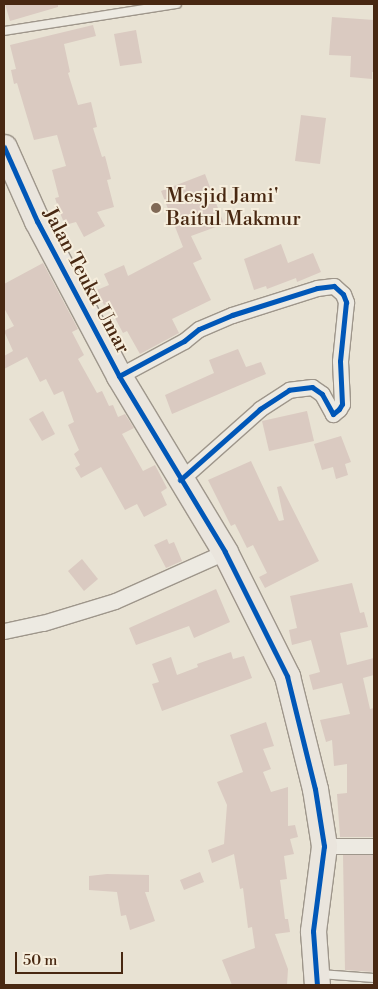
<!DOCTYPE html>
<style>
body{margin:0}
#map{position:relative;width:378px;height:989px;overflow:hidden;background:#e8e2d3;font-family:"Libre Bodoni",serif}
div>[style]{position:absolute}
.building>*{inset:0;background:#dacac1}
.roads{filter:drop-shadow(1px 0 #9e968b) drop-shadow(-1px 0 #9e968b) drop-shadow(0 1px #9e968b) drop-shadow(0 -1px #9e968b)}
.service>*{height:8px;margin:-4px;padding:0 4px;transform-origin:4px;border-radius:4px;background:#edeae2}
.minor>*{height:15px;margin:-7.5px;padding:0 7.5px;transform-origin:7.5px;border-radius:7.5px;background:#edeae2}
.trunk>*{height:25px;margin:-12.5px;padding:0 12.5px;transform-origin:12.5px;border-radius:12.5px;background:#eae5dd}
.cycleway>*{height:5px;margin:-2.5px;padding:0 2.5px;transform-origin:2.5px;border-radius:2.5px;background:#0057b8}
.dots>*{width:14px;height:14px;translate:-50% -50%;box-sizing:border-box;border:2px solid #f6eedd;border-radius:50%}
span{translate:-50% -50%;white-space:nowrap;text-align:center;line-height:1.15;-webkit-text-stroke:4px #f6eedd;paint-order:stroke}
.poi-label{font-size:20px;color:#482812}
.left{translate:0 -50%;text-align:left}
.street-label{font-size:20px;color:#482812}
.frame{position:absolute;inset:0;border:5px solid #482812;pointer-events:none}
.scale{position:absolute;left:15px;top:952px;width:108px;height:22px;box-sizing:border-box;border:2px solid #482812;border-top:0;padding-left:6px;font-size:15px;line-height:18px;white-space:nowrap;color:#482812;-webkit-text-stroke:4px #f6eedd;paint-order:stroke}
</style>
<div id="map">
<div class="building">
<div style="clip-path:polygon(5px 4px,58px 4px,58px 7px,10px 21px)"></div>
<div style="clip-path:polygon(332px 17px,374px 20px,374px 72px,372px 72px,372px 79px,350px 77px,351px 56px,329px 55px)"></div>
<div style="clip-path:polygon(93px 25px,96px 36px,64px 44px,70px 72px,68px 73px,78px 105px,91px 102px,97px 127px,93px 128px,102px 157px,105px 156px,111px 179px,107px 180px,114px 207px,97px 212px,105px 226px,84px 237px,76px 222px,65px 225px,60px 213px,55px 198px,59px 197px,52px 170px,66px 166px,57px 135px,34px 140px,17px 83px,14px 84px,11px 70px,16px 69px,10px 45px)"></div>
<div style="clip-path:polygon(136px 30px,142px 63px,120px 66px,114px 34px)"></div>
<div style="clip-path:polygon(301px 115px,326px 118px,320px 164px,295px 161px)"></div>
<div style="clip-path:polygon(205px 174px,224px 224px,191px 236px,202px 259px,193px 263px,211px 300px,172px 319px,179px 333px,140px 354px,127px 331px,123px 333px,107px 303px,104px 305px,97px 290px,109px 285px,104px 274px,124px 265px,128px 276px,183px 247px,161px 191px)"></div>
<div style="clip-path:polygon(281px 244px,288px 263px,313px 253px,321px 272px,297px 282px,296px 278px,267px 289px,266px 286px,254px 290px,244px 259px)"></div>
<div style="clip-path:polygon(43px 263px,78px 329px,72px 332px,84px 355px,78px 359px,97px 393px,102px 391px,109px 406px,113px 405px,118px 417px,125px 414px,134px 428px,122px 434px,143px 471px,155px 465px,167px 488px,161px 492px,167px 505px,144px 517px,137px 504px,125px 510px,101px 467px,81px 478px,75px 468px,80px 465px,74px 454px,79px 450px,68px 425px,74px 422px,63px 391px,54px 395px,46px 379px,40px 382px,27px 357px,4px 369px,4px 356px,13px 351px,4px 331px,14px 326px,4px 308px,4px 284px)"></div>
<div style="clip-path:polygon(238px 349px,246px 367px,261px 362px,266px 374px,172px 414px,165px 395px,214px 373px,209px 360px)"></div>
<div style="clip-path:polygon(43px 411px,55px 434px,42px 441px,29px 419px)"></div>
<div style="clip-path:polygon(307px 411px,314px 441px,269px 451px,262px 421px)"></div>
<div style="clip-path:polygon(341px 436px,351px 462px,345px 464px,348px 475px,336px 479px,333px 467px,322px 470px,314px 444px)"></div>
<div style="clip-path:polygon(251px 461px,279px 521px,284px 520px,277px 487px,281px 486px,319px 561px,265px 588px,259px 577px,267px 573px,253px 545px,247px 548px,235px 524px,231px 526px,208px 480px)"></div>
<div style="clip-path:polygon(167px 539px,169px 544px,174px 542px,182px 561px,166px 568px,154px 545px)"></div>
<div style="clip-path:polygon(82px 559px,98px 579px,84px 591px,68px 571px)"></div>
<div style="clip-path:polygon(352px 583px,360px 613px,364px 612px,368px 627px,340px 633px,347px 665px,374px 658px,374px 675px,363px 678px,370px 709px,374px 708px,374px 837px,340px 837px,337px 794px,347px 793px,347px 764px,334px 766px,332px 740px,326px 742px,320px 720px,350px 714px,342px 683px,313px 690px,309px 675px,320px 672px,311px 640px,292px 645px,289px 630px,297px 628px,290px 596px)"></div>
<div style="clip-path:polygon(216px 589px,230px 622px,194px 638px,189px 626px,136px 645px,129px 628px)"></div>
<div style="clip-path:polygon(231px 652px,233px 659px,244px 656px,252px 678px,162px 711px,152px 684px,159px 682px,152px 664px,171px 657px,177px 675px,198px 667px,197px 664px)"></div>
<div style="clip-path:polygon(266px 722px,274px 746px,263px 749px,271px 769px,263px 772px,271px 792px,288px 787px,288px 826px,295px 825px,298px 837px,290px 839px,294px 854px,284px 856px,287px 879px,280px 880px,285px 919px,288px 919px,290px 932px,275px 934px,288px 969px,287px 985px,232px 985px,222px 960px,255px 948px,252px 927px,248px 928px,243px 888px,240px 889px,234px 854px,212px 863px,208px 850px,224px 844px,227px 805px,217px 782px,243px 772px,230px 735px)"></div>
<div style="clip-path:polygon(343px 855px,374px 855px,374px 972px,345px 970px)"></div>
<div style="clip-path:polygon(200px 872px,204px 882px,184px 890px,180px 880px)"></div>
<div style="clip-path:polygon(107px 874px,149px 875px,149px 892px,145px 892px,155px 921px,130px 930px,126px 915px,121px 916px,117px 892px,89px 890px,89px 876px)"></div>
</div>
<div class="roads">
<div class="service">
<div style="left:4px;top:31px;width:175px;rotate:-8.9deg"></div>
<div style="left:320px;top:974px;width:54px;rotate:4.2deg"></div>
</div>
<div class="minor">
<div style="left:119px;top:376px;width:74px;rotate:-28.3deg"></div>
<div style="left:184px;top:341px;width:19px;rotate:-39deg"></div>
<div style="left:199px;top:329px;width:36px;rotate:-23deg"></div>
<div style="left:232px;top:315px;width:89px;rotate:-17.6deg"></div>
<div style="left:317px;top:288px;width:17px;rotate:-7deg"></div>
<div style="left:334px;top:286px;width:12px;rotate:42deg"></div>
<div style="left:343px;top:294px;width:9px;rotate:69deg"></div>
<div style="left:346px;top:302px;width:59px;rotate:95.8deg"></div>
<div style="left:340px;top:361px;width:43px;rotate:87.3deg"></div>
<div style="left:342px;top:404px;width:6px;rotate:121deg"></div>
<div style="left:339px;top:409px;width:8px;rotate:140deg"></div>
<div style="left:333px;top:414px;width:23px;rotate:-119deg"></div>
<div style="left:322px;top:394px;width:12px;rotate:-145deg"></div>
<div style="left:312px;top:387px;width:23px;rotate:173deg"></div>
<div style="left:289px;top:390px;width:35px;rotate:147deg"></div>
<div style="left:260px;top:409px;width:107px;rotate:138.4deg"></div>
<div style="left:4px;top:631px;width:40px;rotate:-12deg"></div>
<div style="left:43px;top:623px;width:75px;rotate:-17deg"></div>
<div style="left:115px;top:601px;width:120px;rotate:-24deg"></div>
<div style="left:324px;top:846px;width:50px"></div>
</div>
<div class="trunk">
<div style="left:4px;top:147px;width:81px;rotate:66deg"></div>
<div style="left:37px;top:221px;width:175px;rotate:62.1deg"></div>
<div style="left:119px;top:376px;width:205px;rotate:58.9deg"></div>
<div style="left:225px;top:552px;width:139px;rotate:63.4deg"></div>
<div style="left:287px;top:676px;width:116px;rotate:76.1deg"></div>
<div style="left:315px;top:789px;width:58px;rotate:81deg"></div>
<div style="left:324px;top:846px;width:86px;rotate:97.4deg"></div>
<div style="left:313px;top:931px;width:54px;rotate:85.8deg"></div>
</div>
</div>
<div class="cycleway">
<div style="left:4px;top:147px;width:81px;rotate:66deg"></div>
<div style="left:37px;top:221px;width:175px;rotate:62.1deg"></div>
<div style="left:119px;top:376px;width:205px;rotate:58.9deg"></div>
<div style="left:225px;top:552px;width:139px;rotate:63.4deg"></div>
<div style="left:287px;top:676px;width:116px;rotate:76.1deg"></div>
<div style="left:315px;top:789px;width:58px;rotate:81deg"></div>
<div style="left:324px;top:846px;width:86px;rotate:97.4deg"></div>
<div style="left:313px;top:931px;width:54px;rotate:85.8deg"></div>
<div style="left:119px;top:376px;width:74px;rotate:-28.3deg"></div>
<div style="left:184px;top:341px;width:19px;rotate:-39deg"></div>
<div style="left:199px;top:329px;width:36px;rotate:-23deg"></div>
<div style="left:232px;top:315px;width:89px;rotate:-17.6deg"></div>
<div style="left:317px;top:288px;width:17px;rotate:-7deg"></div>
<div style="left:334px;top:286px;width:12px;rotate:42deg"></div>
<div style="left:343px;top:294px;width:9px;rotate:69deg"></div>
<div style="left:346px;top:302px;width:59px;rotate:95.8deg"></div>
<div style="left:340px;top:361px;width:43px;rotate:87.3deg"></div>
<div style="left:342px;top:404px;width:6px;rotate:121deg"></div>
<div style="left:339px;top:409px;width:8px;rotate:140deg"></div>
<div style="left:333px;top:414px;width:23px;rotate:-119deg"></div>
<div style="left:322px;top:394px;width:12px;rotate:-145deg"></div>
<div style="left:312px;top:387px;width:23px;rotate:173deg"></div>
<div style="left:289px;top:390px;width:35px;rotate:147deg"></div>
<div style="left:260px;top:409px;width:107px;rotate:138.4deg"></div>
</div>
<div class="dots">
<div style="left:156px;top:208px;background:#806956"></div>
</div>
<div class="poi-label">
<span class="left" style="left:166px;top:208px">Mesjid Jami'<br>Baitul Makmur</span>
</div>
<div class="street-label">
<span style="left:86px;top:281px;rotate:62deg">Jalan Teuku Umar</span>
</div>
<div class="frame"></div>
<div class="scale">50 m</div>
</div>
